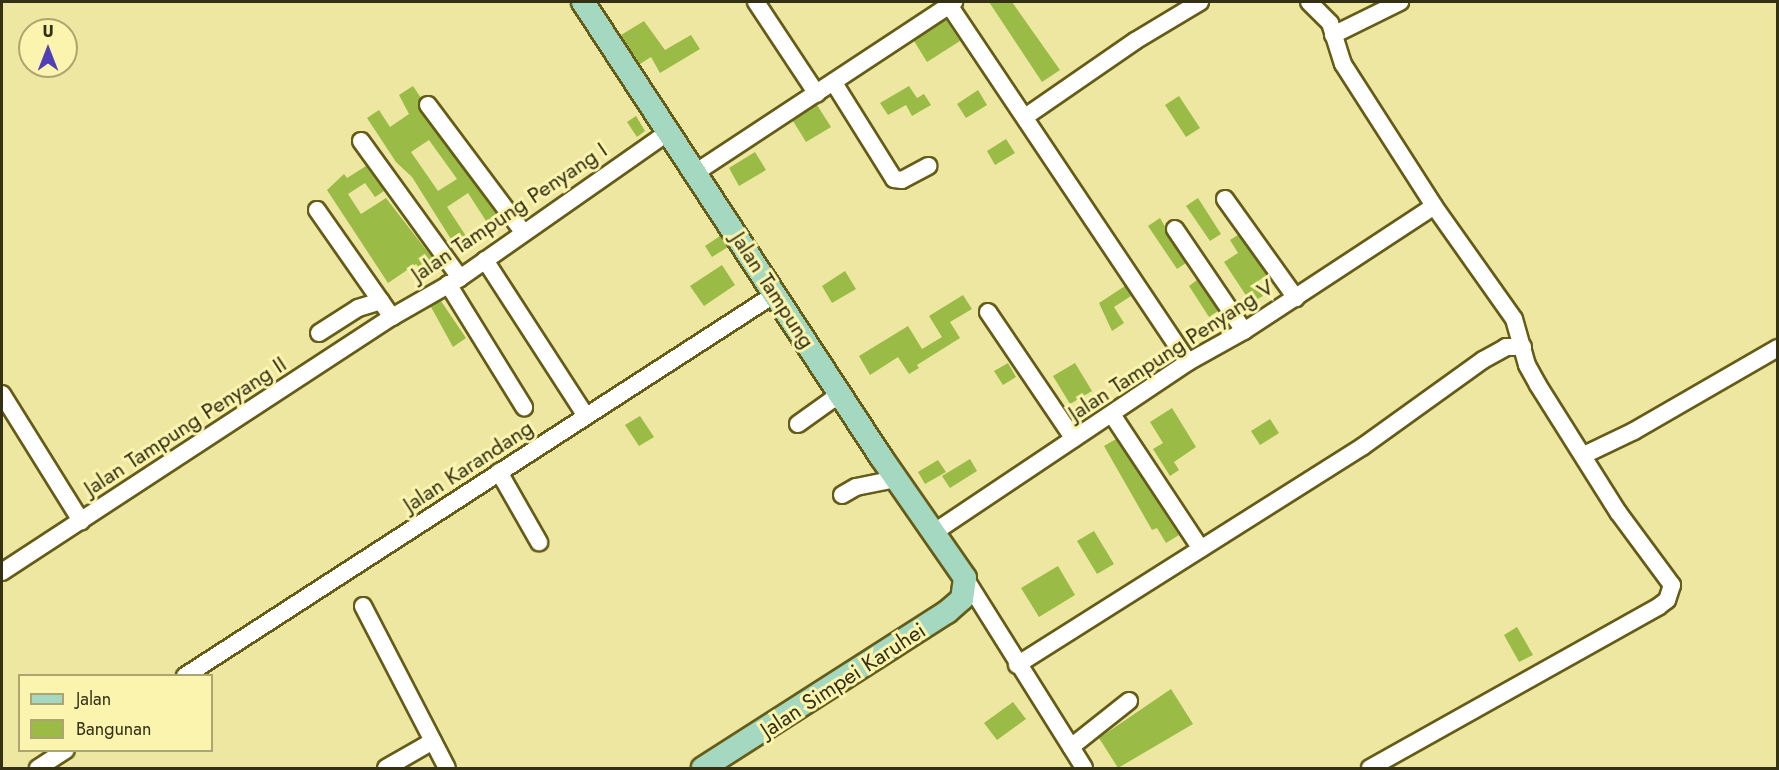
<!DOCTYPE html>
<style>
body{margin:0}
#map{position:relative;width:1779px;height:770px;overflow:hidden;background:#eee7a2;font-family:Jost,sans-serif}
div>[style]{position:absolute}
.building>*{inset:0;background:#9abb45}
.roads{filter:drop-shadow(2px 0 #645c17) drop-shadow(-2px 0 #645c17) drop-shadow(0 2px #645c17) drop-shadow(0 -2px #645c17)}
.minor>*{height:16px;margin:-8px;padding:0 8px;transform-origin:8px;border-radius:8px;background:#fff}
.major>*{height:22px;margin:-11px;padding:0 11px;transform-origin:11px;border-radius:11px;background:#a4d8c1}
span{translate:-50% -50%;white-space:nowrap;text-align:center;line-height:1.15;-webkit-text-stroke:6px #fbf4af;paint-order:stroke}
.street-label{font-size:22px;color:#333014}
.frame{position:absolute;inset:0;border:3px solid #333014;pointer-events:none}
.legend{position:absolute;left:18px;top:674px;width:195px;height:78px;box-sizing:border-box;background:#fbf4af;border:2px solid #aba671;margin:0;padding:8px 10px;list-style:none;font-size:18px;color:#333014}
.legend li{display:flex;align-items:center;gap:12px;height:30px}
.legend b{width:30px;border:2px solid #aba671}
.north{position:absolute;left:18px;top:18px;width:60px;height:60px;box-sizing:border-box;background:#fbf4af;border:2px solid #aba671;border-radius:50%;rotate:0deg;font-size:16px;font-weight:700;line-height:24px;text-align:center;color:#333014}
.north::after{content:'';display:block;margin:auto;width:21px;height:27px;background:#503fb7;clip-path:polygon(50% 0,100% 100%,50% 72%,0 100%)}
</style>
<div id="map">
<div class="building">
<div style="clip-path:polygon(989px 2px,1012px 2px,1060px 70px,1042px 82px)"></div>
<div style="clip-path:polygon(946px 20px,960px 41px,927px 62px,914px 41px)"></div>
<div style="clip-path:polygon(644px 21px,665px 50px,691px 35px,700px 49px,660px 73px,651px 57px,640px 64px,621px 35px)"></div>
<div style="clip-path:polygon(evenodd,413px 86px,421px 98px,420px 111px,499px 217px,488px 224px,468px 193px,447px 207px,466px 236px,454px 244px,412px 177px,396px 162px,367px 118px,379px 110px,390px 127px,409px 114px,399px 95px,413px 86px,429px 140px,457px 179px,438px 191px,411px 152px,429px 140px)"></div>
<div style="clip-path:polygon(909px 86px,917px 98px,924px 94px,931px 105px,912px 116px,906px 105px,888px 115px,880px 103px)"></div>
<div style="clip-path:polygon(978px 90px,987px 105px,966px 118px,957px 104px)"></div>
<div style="clip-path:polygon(1179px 96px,1200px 128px,1186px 137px,1165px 105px)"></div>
<div style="clip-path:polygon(817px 105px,831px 127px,806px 142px,793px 121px)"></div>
<div style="clip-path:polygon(636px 116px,645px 131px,637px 137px,627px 122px)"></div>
<div style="clip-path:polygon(1006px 139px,1015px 153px,995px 165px,987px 151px)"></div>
<div style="clip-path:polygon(755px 152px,766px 170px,739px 186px,729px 168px)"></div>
<div style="clip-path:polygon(366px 166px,384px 191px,375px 197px,365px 183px,348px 194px,361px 214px,386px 198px,434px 260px,420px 269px,416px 264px,388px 283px,327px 190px,344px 174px,347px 178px)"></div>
<div style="clip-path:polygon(1198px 198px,1221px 234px,1210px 241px,1186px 206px)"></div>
<div style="clip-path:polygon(1160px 218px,1186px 263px,1177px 269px,1148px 226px)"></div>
<div style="clip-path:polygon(1238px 235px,1267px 275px,1255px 283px,1263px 296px,1251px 303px,1224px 262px,1238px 253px,1230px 240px)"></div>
<div style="clip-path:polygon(720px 236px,728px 247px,712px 257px,705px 246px)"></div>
<div style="clip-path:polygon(722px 265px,735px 285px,704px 306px,690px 286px)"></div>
<div style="clip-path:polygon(845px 271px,856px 289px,832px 303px,822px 286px)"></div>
<div style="clip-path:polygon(1197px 280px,1218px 311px,1209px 317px,1189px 286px)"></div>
<div style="clip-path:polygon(1125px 286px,1131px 296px,1114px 307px,1124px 323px,1112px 331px,1099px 303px)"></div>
<div style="clip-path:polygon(963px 295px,972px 309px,950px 322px,960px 338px,917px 365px,919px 368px,909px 374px,898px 357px,870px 375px,859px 356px,908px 326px,922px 349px,942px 337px,929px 316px)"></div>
<div style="clip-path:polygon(441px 301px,466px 338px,453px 347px,431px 307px)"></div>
<div style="clip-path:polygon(1008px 363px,1016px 377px,1003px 385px,994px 371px)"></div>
<div style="clip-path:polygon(1075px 363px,1092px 391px,1070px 404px,1053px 376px)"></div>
<div style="clip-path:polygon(1172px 408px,1196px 447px,1174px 462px,1179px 470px,1170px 476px,1153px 449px,1163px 443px,1150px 422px)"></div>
<div style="clip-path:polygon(640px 416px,654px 437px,639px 446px,625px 425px)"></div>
<div style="clip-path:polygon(1270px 419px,1279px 433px,1260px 445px,1251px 431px)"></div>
<div style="clip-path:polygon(1116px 439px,1179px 535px,1166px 543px,1157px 528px,1152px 530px,1104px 446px)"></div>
<div style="clip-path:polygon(970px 459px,977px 471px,950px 488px,942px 476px)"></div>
<div style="clip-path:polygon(938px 460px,946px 472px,925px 484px,918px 472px)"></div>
<div style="clip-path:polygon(1094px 531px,1114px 564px,1097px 574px,1077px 541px)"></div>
<div style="clip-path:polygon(1058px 566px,1075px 595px,1039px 617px,1021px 588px)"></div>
<div style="clip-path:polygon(1517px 627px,1533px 655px,1519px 662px,1504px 635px)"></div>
<div style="clip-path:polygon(1171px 689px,1193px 724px,1118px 768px,1099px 738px)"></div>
<div style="clip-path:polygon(1013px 702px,1026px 719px,997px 740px,984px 723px)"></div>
</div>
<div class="roads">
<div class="minor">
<div style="left:756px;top:2px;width:110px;rotate:56.5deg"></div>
<div style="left:947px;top:2px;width:433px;rotate:56.2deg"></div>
<div style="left:1309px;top:2px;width:30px;rotate:45deg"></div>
<div style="left:1330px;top:23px;width:43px;rotate:72.4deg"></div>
<div style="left:1343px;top:64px;width:169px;rotate:57.3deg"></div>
<div style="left:1434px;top:206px;width:138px;rotate:54.7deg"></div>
<div style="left:1514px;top:319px;width:48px;rotate:74.2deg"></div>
<div style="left:1527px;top:365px;width:23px;rotate:61deg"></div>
<div style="left:1538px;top:385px;width:150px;rotate:57.8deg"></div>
<div style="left:1618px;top:512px;width:91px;rotate:53.5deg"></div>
<div style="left:1672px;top:585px;width:16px;rotate:108deg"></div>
<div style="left:1667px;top:600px;width:11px;rotate:142deg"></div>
<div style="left:1658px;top:607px;width:330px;rotate:150.8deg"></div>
<div style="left:1333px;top:35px;width:75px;rotate:-26.2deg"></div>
<div style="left:834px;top:83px;width:113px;rotate:58deg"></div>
<div style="left:894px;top:179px;width:8px;rotate:7deg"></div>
<div style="left:902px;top:180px;width:30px;rotate:-28deg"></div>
<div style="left:428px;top:105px;width:159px;rotate:53.2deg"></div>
<div style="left:1025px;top:117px;width:134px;rotate:-34.6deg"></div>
<div style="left:1135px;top:41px;width:76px;rotate:-31deg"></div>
<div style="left:361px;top:141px;width:169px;rotate:54.1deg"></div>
<div style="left:698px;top:171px;width:307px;rotate:-33.4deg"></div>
<div style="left:1225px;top:199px;width:122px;rotate:54.4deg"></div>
<div style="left:317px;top:210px;width:131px;rotate:55deg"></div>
<div style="left:392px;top:317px;width:78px;rotate:-29.8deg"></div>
<div style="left:460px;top:278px;width:256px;rotate:-35deg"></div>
<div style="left:1175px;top:229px;width:123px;rotate:55.9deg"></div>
<div style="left:485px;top:260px;width:186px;rotate:57.1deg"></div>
<div style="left:448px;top:284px;width:145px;rotate:58.3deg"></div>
<div style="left:988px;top:312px;width:153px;rotate:55.9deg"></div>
<div style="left:319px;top:333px;width:46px;rotate:-32.7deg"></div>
<div style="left:358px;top:308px;width:24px;rotate:-17deg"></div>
<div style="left:2px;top:394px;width:150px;rotate:58.1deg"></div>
<div style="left:1113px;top:416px;width:159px;rotate:56.5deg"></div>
<div style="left:798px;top:424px;width:52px;rotate:-35.5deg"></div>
<div style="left:1584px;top:455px;width:55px;rotate:-25.6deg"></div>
<div style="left:1634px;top:431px;width:166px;rotate:-30deg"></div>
<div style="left:499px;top:472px;width:81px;rotate:60.3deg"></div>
<div style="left:842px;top:495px;width:16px;rotate:-30deg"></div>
<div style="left:856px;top:487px;width:41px;rotate:-11.3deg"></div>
<div style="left:933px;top:533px;width:307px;rotate:-33.8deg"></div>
<div style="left:1188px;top:362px;width:64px;rotate:-29deg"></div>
<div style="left:1244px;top:331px;width:227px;rotate:-33.3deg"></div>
<div style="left:2px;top:572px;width:466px;rotate:-33.2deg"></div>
<div style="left:965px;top:578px;width:224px;rotate:57.9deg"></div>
<div style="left:363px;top:606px;width:182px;rotate:62.6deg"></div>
<div style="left:1017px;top:665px;width:408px;rotate:-32.3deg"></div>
<div style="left:1362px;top:447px;width:149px;rotate:-35.7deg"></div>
<div style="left:1483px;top:360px;width:26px;rotate:-29deg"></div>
<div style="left:1506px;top:347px;width:17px"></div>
<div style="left:185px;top:676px;width:703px;rotate:-32.92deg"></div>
<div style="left:1071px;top:747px;width:74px;rotate:-38.4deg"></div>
<div style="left:38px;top:768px;width:33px;rotate:-33deg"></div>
<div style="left:386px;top:768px;width:54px;rotate:-29.9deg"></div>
</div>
<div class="major">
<div style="left:583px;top:2px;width:544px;rotate:56.78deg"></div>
<div style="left:881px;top:457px;width:147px;rotate:55.2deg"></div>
<div style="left:965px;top:578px;width:21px;rotate:98deg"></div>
<div style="left:962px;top:599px;width:20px;rotate:139deg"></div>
<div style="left:947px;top:612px;width:290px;rotate:147.4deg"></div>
</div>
</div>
<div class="street-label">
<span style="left:509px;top:212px;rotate:-34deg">Jalan Tampung Penyang I</span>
<span style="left:773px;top:290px;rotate:57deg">Jalan Tampung</span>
<span style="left:1171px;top:350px;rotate:-33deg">Jalan Tampung Penyang V</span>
<span style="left:185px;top:426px;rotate:-33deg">Jalan Tampung Penyang II</span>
<span style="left:468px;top:466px;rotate:-33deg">Jalan Karandang</span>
<span style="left:843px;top:680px;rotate:-33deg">Jalan Simpei Karuhei</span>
</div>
<div class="frame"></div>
<ul class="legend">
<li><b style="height:8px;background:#a4d8c1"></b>Jalan</li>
<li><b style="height:16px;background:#9abb45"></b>Bangunan</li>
</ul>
<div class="north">U</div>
</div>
